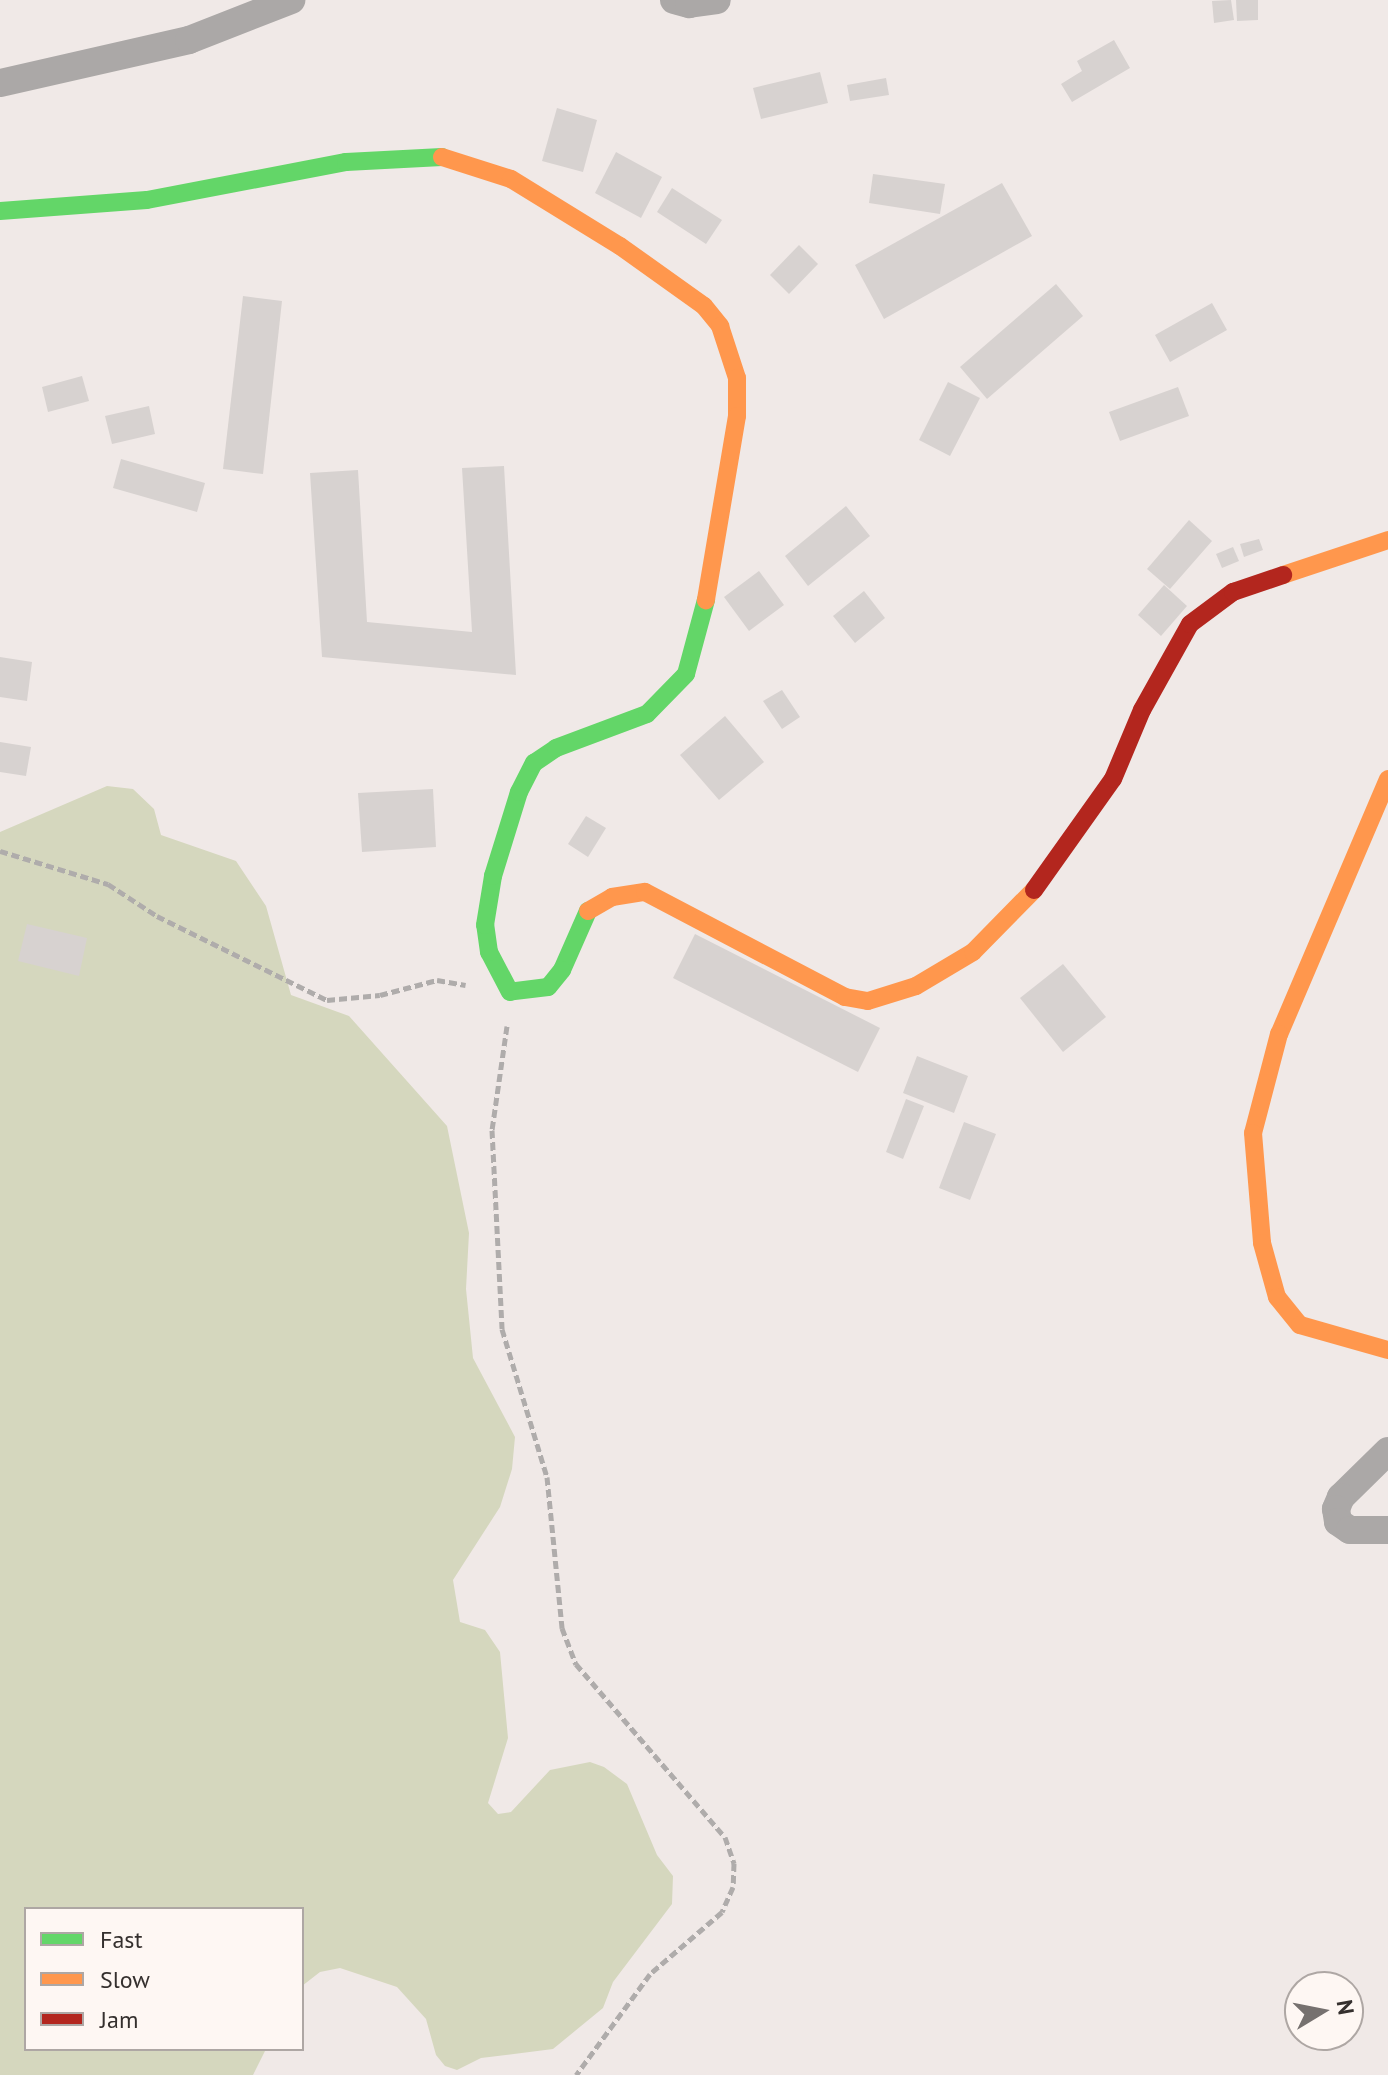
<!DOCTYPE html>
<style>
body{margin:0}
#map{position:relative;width:1388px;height:2075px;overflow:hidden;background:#f0e9e7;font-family:"PT Sans",sans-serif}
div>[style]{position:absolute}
.green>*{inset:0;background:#d5d7be}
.building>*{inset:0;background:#d7d2d0}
.path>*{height:5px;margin-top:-2.5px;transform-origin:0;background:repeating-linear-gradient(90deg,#afacab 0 8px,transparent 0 12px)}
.street>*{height:28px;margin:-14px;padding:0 14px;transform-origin:14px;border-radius:14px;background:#aba8a7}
.fast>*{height:18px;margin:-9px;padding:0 9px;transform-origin:9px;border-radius:9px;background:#63d668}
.slow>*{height:18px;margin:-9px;padding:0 9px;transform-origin:9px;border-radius:9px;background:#ff974d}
.jam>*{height:18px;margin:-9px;padding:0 9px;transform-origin:9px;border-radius:9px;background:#b3261e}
span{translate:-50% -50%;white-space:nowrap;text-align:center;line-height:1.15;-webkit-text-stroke:8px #fef7f3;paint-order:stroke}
.legend{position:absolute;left:24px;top:1907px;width:280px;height:144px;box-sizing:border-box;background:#fef7f3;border:2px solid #aea7a4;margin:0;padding:10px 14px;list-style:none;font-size:24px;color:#35302e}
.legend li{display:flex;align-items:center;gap:16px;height:40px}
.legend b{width:40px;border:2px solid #aea7a4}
.north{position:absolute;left:1284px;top:1971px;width:80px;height:80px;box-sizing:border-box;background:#fef7f3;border:2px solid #aea7a4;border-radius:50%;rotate:80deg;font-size:22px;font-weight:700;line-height:32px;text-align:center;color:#35302e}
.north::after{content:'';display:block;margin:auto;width:28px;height:36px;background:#76716f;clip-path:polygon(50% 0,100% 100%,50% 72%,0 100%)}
</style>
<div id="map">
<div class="green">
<div style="clip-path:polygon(107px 786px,133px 789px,154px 809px,161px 835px,236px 861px,266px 906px,291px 995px,349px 1016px,447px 1126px,469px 1233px,466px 1289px,473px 1358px,515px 1437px,512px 1469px,500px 1507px,453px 1580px,460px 1622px,485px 1630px,500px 1652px,508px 1738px,488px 1803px,498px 1814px,511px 1812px,550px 1770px,590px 1762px,604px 1767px,627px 1784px,657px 1855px,673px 1876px,672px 1904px,613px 1982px,603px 2008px,553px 2049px,481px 2058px,457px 2070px,445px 2066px,436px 2055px,426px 2019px,397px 1987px,340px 1968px,320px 1972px,302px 1986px,302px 1909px,26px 1909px,26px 2049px,266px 2049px,253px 2075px,0 2075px,0 832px)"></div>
</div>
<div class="building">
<div style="clip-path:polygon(1231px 0,1234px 20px,1214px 23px,1212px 1px)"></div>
<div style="clip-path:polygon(1236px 0,1258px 0,1258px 20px,1237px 21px)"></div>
<div style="clip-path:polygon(1114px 40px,1130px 68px,1072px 102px,1061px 84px,1082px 71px,1077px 61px)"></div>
<div style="clip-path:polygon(820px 72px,828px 103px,761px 119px,753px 88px)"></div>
<div style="clip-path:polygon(886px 78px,889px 95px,850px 101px,847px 85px)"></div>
<div style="clip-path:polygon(557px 108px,597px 120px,583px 172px,542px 161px)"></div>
<div style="clip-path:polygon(616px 152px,662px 177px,641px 218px,595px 193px)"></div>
<div style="clip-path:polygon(873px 174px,945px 184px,940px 214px,869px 203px)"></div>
<div style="clip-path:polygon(1002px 183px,1032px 236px,884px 319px,855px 265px)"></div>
<div style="clip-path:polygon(672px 188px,722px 220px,706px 244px,657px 212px)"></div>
<div style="clip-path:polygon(799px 245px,818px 264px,789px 294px,770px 275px)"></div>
<div style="clip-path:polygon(1056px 284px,1083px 316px,987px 399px,960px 367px)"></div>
<div style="clip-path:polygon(243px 296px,282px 301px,263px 474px,223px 469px)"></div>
<div style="clip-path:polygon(1212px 303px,1227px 330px,1170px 362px,1155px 335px)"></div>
<div style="clip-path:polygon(82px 376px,89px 401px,48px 412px,42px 387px)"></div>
<div style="clip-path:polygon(948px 382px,980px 398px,950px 456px,919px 440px)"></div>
<div style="clip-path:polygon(1178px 387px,1189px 416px,1120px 441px,1109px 412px)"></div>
<div style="clip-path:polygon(149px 406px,155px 434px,112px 444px,105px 416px)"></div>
<div style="clip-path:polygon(121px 459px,205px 483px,197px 512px,113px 488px)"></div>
<div style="clip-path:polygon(504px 466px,516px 675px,322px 657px,310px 473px,358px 470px,367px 622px,472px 632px,462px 468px)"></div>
<div style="clip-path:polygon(846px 506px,870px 536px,808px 586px,785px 556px)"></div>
<div style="clip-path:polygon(1189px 520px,1212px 541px,1170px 589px,1147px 569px)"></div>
<div style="clip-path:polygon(1259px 539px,1263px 550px,1244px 557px,1240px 544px)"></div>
<div style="clip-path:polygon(1233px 547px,1239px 561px,1222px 568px,1216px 554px)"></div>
<div style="clip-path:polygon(759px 571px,784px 605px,749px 631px,724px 597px)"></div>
<div style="clip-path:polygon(1164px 585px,1187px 606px,1161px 636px,1138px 615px)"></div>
<div style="clip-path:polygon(864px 591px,885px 618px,855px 643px,833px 616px)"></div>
<div style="clip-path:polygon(0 657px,32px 662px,27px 701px,0 697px)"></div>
<div style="clip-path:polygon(782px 690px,800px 717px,782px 729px,763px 701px)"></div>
<div style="clip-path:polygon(725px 716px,764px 762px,719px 800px,680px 755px)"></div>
<div style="clip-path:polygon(0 742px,31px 747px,26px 776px,0 772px)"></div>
<div style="clip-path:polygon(433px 789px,436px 847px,362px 852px,358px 793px)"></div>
<div style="clip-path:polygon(586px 816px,606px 828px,588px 857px,568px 844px)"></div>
<div style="clip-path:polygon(27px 924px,87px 938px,79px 976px,18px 961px)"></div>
<div style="clip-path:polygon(695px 934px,880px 1028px,858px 1072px,673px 978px)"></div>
<div style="clip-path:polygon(1063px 964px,1106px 1017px,1063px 1052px,1020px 998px)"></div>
<div style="clip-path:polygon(917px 1056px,968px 1076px,954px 1113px,903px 1093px)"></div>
<div style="clip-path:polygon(906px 1099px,924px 1106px,903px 1159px,886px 1152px)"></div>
<div style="clip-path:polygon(964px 1122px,996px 1134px,970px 1200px,939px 1188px)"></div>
</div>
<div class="path">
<div style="left:0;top:851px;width:113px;rotate:17deg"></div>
<div style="left:108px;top:884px;width:59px;rotate:33.1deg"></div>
<div style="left:157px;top:916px;width:190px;rotate:26.3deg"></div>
<div style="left:327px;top:1000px;width:53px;rotate:-5.4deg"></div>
<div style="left:380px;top:995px;width:59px;rotate:-14.7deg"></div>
<div style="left:437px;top:980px;width:29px;rotate:10deg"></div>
<div style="left:507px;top:1026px;width:105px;rotate:98.2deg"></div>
<div style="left:492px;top:1130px;width:199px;rotate:87.1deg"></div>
<div style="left:502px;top:1329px;width:155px;rotate:73.1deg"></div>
<div style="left:547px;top:1477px;width:152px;rotate:84.3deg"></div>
<div style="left:562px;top:1628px;width:39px;rotate:69deg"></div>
<div style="left:576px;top:1664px;width:228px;rotate:49.3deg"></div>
<div style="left:725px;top:1837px;width:28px;rotate:71deg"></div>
<div style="left:734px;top:1863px;width:24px;rotate:92deg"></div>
<div style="left:733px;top:1887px;width:27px;rotate:114deg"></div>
<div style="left:722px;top:1912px;width:95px;rotate:139.3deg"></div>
<div style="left:650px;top:1974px;width:125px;rotate:126.2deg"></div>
</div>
<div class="street">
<div style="left:674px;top:0;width:16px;rotate:15deg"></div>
<div style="left:689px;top:4px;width:28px;rotate:-8deg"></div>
<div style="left:0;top:83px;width:194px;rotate:-12.8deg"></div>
<div style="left:189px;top:40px;width:110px;rotate:-21.4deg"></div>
<div style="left:1388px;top:1451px;width:66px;rotate:135.6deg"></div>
<div style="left:1341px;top:1497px;width:13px;rotate:113deg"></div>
<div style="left:1336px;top:1509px;width:13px;rotate:81deg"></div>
<div style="left:1338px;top:1522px;width:14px;rotate:34deg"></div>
<div style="left:1350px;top:1530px;width:38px"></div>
</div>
<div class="fast">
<div style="left:0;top:211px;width:147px;rotate:-4.3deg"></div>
<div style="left:147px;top:200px;width:203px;rotate:-10.8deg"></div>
<div style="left:346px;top:162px;width:96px;rotate:-3deg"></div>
<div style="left:588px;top:911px;width:64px;rotate:113.8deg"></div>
<div style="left:562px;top:970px;width:22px;rotate:129deg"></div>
<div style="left:548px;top:987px;width:38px;rotate:173deg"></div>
<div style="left:510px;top:992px;width:45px;rotate:-117.7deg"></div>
<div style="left:489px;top:952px;width:27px;rotate:-98deg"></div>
<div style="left:485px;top:925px;width:50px;rotate:-80.7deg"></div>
<div style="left:493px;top:876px;width:88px;rotate:-72.8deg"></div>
<div style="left:519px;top:792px;width:33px;rotate:-63deg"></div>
<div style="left:534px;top:763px;width:27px;rotate:-34deg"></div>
<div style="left:556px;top:748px;width:97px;rotate:-20.5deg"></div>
<div style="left:647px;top:714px;width:56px;rotate:-45.7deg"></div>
<div style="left:686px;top:674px;width:77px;rotate:-74.9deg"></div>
</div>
<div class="slow">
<div style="left:442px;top:157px;width:72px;rotate:17.7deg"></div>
<div style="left:511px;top:179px;width:128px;rotate:31.6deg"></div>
<div style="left:620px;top:246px;width:103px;rotate:35.5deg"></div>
<div style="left:704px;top:306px;width:26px;rotate:51deg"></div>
<div style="left:720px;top:326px;width:55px;rotate:71.9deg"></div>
<div style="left:737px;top:378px;width:38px;rotate:90deg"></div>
<div style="left:737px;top:416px;width:187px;rotate:99.6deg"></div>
<div style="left:1283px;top:575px;width:111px;rotate:-18.4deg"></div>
<div style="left:1388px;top:779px;width:277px;rotate:113.1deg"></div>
<div style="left:1279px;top:1034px;width:102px;rotate:104.7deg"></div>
<div style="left:1253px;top:1133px;width:110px;rotate:85.3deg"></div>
<div style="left:1262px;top:1243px;width:56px;rotate:74.5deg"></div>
<div style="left:1277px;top:1297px;width:36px;rotate:51deg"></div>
<div style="left:1300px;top:1325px;width:91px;rotate:15.9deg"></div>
<div style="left:588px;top:911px;width:28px;rotate:-30deg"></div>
<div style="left:612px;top:897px;width:33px;rotate:-9deg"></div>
<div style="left:645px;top:892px;width:226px;rotate:27.7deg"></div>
<div style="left:845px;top:997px;width:23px;rotate:10deg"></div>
<div style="left:868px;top:1001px;width:50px;rotate:-17.4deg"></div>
<div style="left:916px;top:986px;width:66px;rotate:-30.8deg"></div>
<div style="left:973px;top:952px;width:87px;rotate:-45.5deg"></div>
</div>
<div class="jam">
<div style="left:1034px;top:890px;width:136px;rotate:-54.6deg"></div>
<div style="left:1113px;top:779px;width:75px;rotate:-67.2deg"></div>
<div style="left:1142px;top:710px;width:98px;rotate:-60.8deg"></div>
<div style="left:1190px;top:624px;width:54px;rotate:-36.7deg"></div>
<div style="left:1233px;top:592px;width:53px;rotate:-18.8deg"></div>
</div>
<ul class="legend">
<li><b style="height:10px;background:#63d668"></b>Fast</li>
<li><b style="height:10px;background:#ff974d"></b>Slow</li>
<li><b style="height:10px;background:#b3261e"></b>Jam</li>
</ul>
<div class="north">N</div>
</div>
